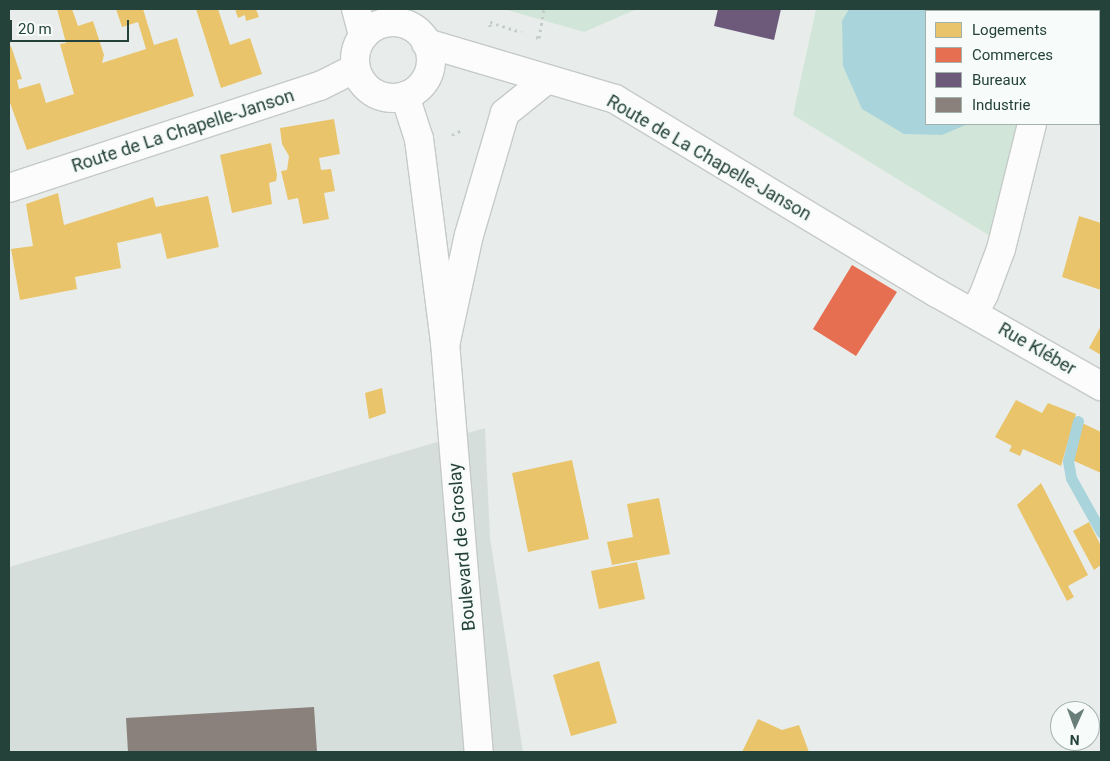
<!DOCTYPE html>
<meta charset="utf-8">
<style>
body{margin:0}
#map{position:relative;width:1110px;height:761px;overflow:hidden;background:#e8edeb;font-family:Roboto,sans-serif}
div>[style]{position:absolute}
.built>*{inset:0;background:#d6dedb}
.green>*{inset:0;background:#d1e6d8}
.water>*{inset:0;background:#a9d4db}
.homes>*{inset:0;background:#e9c46a}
.shops>*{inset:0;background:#e76f51}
.offices>*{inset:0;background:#6d597a}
.industry>*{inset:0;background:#8a817c}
.stream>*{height:11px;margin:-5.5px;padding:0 5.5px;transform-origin:5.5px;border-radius:5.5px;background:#a9d4db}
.path>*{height:3px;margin-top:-1.5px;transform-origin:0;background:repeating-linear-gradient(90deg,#c3ccca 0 2.5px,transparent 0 6.5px)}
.roads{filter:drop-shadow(1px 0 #c5cac8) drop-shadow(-1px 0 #c5cac8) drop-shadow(0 1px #c5cac8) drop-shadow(0 -1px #c5cac8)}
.minor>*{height:28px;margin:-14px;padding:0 14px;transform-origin:14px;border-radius:14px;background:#fcfcfc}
.tertiary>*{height:28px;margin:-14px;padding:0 14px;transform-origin:14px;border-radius:14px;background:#fcfcfc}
.secondary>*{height:28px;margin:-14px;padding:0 14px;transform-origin:14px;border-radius:14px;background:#fcfcfc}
.secondary>.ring{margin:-14px;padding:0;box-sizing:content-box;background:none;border:28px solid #fcfcfc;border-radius:50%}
span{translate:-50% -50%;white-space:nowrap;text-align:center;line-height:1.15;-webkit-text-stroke:5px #f7fbf9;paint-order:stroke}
.street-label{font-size:18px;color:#24423a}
.frame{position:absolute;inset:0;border:10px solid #24423a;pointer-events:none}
.legend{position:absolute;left:925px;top:10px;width:175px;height:115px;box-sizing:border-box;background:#f7fbf9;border:1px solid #a3b1ad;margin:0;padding:6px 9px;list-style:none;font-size:15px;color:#24423a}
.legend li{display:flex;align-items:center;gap:10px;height:25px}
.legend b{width:25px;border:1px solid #a3b1ad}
.north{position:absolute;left:1050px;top:701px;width:50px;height:50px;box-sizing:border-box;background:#f7fbf9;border:1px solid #a3b1ad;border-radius:50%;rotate:182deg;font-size:14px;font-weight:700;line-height:20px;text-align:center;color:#24423a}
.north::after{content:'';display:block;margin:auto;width:18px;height:22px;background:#697e78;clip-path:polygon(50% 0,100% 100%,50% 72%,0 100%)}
.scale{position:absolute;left:10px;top:20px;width:119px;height:22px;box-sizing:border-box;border:2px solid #24423a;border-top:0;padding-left:6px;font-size:15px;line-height:18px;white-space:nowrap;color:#24423a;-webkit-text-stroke:4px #f7fbf9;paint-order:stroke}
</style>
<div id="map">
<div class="built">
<div style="clip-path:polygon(485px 428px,490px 538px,523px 752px,9px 752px,9px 567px)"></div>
</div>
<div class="green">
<div style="clip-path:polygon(504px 9px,637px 9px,584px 32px)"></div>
<div style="clip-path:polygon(816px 9px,1057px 9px,926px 11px,926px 124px,1026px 124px,995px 239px,793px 115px)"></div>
</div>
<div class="water">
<div style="clip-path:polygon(849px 9px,1025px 9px,926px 11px,926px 124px,968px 124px,942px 135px,904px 134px,862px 109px,843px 66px,842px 21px)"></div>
</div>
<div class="homes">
<div style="clip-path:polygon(57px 9px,72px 9px,78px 26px,93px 21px,104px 55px,102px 63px,146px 49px,138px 22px,122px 27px,116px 9px,143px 9px,154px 45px,177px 38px,194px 96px,27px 150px,9px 100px,9px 47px,11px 46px,22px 79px,17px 80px,19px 89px,40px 83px,46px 103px,74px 94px,60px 44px,66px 43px)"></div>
<div style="clip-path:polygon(196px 9px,218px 9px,230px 45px,250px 38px,262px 74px,221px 88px)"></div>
<div style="clip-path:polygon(235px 9px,256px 9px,259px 17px,246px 21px,245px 15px,238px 18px)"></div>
<div style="clip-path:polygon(334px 119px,340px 154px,319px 158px,321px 170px,331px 169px,335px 191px,324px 193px,329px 219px,303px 224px,298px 198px,288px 200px,281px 171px,287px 170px,289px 156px,282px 144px,280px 128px)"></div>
<div style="clip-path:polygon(271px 143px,277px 175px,276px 181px,269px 183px,272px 204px,232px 213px,220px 155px)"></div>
<div style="clip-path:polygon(58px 193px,64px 225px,153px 197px,156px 207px,208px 196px,219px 247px,167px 259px,161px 233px,117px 243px,121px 268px,75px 277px,77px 289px,20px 300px,11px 249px,33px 246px,26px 204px)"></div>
<div style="clip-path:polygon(1079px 216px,1101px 223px,1101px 290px,1062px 277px)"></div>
<div style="clip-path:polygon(1101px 326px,1101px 355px,1089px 348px)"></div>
<div style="clip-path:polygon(382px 388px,386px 413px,369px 419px,365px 393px)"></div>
<div style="clip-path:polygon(1016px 400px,1042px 413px,1048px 403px,1076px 414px,1061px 466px,1023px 449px,1020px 456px,1009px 451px,1012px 446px,995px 437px)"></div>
<div style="clip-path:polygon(1082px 423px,1101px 432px,1101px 473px,1072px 460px)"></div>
<div style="clip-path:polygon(572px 460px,589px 539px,528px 552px,512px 473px)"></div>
<div style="clip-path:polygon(1041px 483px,1088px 575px,1068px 586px,1074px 597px,1067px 601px,1017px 505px)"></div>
<div style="clip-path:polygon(659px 498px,670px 554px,612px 565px,607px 542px,633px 537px,627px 504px)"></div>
<div style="clip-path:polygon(1089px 522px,1101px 546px,1101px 565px,1094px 570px,1073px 531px)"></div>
<div style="clip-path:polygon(637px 562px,645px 599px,599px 609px,591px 571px)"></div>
<div style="clip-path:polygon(599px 661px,617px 723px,571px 736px,553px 675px)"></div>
<div style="clip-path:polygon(758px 719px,782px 730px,799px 725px,809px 752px,742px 752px)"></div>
</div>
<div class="shops">
<div style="clip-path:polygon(852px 265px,897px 292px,856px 356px,813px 329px)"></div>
</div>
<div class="offices">
<div style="clip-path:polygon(718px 9px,781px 9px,774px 40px,714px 26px)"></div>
</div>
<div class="industry">
<div style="clip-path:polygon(314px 707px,317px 752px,128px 752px,126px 718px)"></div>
</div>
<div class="stream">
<div style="left:1078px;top:421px;width:41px;rotate:104deg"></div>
<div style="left:1068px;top:461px;width:17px;rotate:80deg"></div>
<div style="left:1071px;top:478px;width:62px;rotate:60.9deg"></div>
</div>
<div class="path">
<div style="left:490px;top:27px;width:5px;rotate:-90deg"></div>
<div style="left:490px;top:22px;width:33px;rotate:18deg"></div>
<div style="left:536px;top:37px;width:3px;rotate:18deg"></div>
<div style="left:539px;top:38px;width:29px;rotate:-80deg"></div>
<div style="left:1099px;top:38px;width:2px;rotate:27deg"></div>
<div style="left:452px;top:135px;width:13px;rotate:-27deg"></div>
</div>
<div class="roads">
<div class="minor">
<div style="left:1064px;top:11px;width:2px;rotate:-63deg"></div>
<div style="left:9px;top:188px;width:327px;rotate:-18.2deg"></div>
<div style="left:320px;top:86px;width:40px;rotate:-26.6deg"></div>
<div style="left:974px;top:313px;width:21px;rotate:-62deg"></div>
<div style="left:984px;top:294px;width:48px;rotate:-69.3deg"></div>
<div style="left:1001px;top:249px;width:129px;rotate:-76.1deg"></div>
</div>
<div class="tertiary">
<div style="left:426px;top:43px;width:197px;rotate:16.5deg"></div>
<div style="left:615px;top:99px;width:376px;rotate:31.1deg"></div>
<div style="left:937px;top:293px;width:189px;rotate:29.6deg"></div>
<div style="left:446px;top:341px;width:108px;rotate:-77.8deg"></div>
<div style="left:469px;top:235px;width:127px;rotate:-73.6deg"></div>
<div style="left:505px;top:113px;width:53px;rotate:-38.8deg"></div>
</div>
<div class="secondary">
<div style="left:356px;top:9px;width:28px;rotate:75deg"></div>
<div class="ring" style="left:355px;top:22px;width:48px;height:48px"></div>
<div style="left:405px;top:96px;width:45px;rotate:72deg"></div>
<div style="left:419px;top:139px;width:205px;rotate:82.7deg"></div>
<div style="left:445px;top:342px;width:411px;rotate:85.3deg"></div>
</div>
</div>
<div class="street-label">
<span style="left:183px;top:131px;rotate:-18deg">Route de La Chapelle-Janson</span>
<span style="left:709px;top:158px;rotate:30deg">Route de La Chapelle-Janson</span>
<span style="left:1037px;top:349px;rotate:30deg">Rue Kléber</span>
<span style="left:462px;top:547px;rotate:-95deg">Boulevard de Groslay</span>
</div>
<div class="frame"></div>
<ul class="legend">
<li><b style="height:14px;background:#e9c46a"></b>Logements</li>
<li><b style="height:14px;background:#e76f51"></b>Commerces</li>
<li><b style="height:14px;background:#6d597a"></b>Bureaux</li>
<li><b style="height:14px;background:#8a817c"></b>Industrie</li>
</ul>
<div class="north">N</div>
<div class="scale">20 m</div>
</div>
